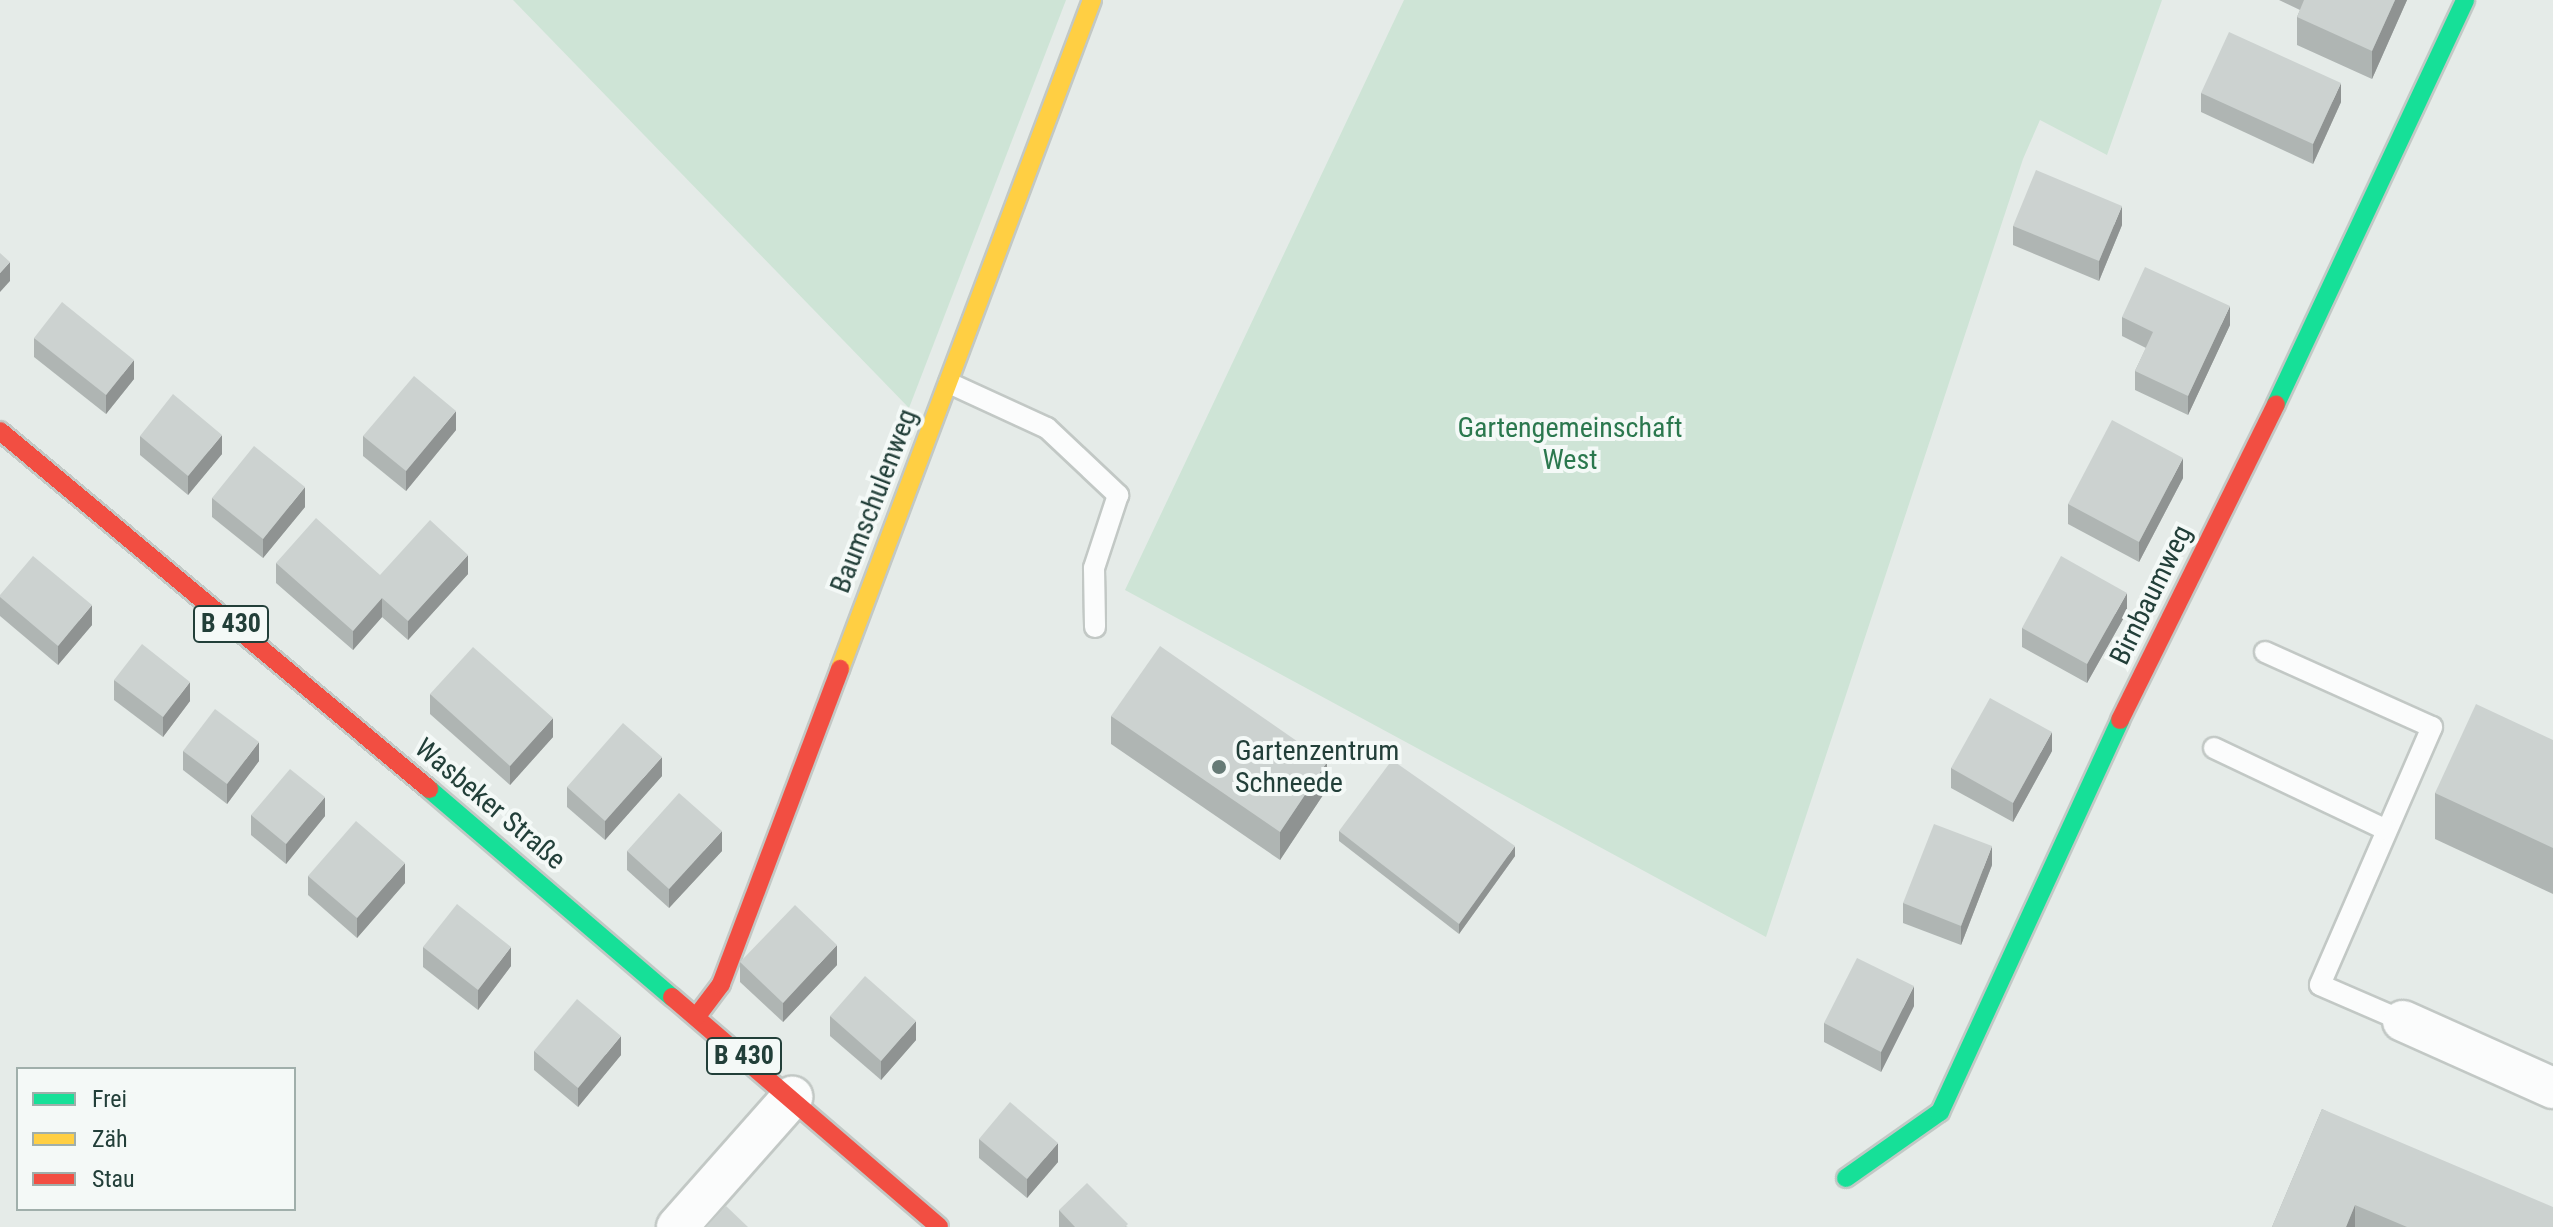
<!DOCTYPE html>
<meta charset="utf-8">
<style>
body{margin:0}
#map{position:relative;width:2553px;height:1227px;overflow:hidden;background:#e5ebe8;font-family:"Roboto Condensed",sans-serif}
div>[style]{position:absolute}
.green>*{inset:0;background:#cee4d6}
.roads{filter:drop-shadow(2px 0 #c2c8c5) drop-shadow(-2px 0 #c2c8c5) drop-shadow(0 2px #c2c8c5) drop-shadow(0 -2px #c2c8c5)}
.lane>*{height:20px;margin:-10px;padding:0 10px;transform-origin:10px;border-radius:10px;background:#fbfcfc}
.street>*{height:40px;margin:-20px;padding:0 20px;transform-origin:20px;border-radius:20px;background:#fbfcfc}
.fast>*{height:18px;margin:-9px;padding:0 9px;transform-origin:9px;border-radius:9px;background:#16e098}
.slow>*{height:18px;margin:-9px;padding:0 9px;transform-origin:9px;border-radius:9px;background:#ffcf43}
.jam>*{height:18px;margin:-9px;padding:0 9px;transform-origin:9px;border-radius:9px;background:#f24e42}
.wall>*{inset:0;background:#afb5b3}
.shaded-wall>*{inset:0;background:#8f9392}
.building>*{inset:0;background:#ccd2d0}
.dots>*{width:22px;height:22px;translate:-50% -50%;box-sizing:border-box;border:4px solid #f4f9f7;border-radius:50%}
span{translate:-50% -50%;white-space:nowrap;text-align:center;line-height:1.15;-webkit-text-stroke:8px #f4f9f7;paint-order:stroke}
.shield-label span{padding:2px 6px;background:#f4f9f7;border:2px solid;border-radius:6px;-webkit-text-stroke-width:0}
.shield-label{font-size:26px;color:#223f39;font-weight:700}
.park-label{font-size:28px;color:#2b784e}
.street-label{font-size:28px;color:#223f39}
.poi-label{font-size:28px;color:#223f39}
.left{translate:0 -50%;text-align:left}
.legend{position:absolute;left:16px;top:1067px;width:280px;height:144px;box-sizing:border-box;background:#f4f9f7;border:2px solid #a0afab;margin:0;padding:10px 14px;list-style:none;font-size:24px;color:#223f39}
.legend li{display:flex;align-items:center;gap:16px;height:40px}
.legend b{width:40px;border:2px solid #a0afab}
</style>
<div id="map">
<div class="green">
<div style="clip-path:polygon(513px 0,1066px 0,909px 408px)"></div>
<div style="clip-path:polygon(1404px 0,2162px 0,2107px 155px,2040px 120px,2023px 159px,1766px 937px,1125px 590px)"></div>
</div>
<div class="roads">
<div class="lane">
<div style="left:949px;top:383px;width:108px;rotate:24.7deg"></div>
<div style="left:1047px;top:428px;width:98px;rotate:43.3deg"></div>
<div style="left:1118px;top:495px;width:77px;rotate:108.2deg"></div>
<div style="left:1094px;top:568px;width:59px;rotate:89deg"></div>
<div style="left:2265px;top:652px;width:183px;rotate:24.2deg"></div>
<div style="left:2432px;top:727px;width:281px;rotate:113.5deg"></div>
<div style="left:2320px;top:985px;width:90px;rotate:23.4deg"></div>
<div style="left:2214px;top:748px;width:191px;rotate:25.4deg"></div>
</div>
<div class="street">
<div style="left:2403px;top:1021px;width:164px;rotate:24.1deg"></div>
<div style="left:677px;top:1227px;width:174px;rotate:-48.5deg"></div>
</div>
<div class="fast">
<div style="left:2276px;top:404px;width:446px;rotate:-64.9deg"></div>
<div style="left:429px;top:789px;width:320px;rotate:40.6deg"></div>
<div style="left:1846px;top:1178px;width:115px;rotate:-35.1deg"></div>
<div style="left:1940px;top:1112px;width:431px;rotate:-65.3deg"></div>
</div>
<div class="slow">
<div style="left:840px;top:669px;width:715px;rotate:-69.36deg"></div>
</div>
<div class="jam">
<div style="left:0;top:431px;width:559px;rotate:39.84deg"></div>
<div style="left:2120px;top:720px;width:352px;rotate:-63.7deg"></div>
<div style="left:672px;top:997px;width:352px;rotate:40.7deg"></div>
<div style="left:697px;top:1016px;width:40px;rotate:-53deg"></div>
<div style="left:721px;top:984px;width:337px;rotate:-69.3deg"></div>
</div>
</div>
<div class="wall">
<div style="clip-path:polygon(2279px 0,2407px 0,2372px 79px,2297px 45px,2297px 17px,2300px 10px)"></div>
<div style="clip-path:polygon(2201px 93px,2341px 102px,2313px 164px,2201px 112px)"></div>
<div style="clip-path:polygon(2122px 225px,2099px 281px,2013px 245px,2013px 226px)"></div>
<div style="clip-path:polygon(2122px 317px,2230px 325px,2188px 415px,2135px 390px,2135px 371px,2146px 348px,2122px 336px)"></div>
<div style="clip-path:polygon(34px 338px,134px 379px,106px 414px,34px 357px)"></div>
<div style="clip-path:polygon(456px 430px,406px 491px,363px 456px,363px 436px)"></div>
<div style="clip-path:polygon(140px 436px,222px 454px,188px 495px,140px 455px)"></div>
<div style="clip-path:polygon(2183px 478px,2139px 562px,2068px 524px,2068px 504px)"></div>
<div style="clip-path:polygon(212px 498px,305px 507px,263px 558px,212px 517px)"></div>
<div style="clip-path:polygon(276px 563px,380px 575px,468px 574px,408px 640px,382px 617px,353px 650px,276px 583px)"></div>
<div style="clip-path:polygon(0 595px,92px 625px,58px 665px,0 616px)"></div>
<div style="clip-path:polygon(2127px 612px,2087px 683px,2022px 647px,2022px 628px)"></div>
<div style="clip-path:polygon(114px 680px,190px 701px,163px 737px,114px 700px)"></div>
<div style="clip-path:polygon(430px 694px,553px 737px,510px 785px,430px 714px)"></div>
<div style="clip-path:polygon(1111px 716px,1327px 789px,1280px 860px,1111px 744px)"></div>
<div style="clip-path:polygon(2553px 740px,2553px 894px,2435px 839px,2435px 793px)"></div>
<div style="clip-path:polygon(183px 751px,259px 761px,227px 804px,183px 770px)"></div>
<div style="clip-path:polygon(2052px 751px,2013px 822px,1951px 788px,1951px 768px)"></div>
<div style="clip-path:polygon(662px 776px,605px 840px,567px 807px,567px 787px)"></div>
<div style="clip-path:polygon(251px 815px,325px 816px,286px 864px,251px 835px)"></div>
<div style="clip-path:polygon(1339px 831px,1515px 856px,1459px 934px,1339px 841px)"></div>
<div style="clip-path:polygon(627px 851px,722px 851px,669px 908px,627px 870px)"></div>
<div style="clip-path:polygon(1992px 865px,1961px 945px,1903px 923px,1903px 903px)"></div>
<div style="clip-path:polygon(308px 876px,405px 883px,357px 938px,308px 895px)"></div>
<div style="clip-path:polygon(423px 947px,511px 966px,478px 1010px,423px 967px)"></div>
<div style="clip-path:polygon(740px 962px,837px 965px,783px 1022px,740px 982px)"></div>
<div style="clip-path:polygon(1914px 1006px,1881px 1072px,1824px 1042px,1824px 1023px)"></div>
<div style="clip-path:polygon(830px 1016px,916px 1040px,881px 1080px,830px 1036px)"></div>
<div style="clip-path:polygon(534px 1051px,621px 1055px,578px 1107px,534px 1070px)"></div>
<div style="clip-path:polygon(2322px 1109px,2553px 1227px,2272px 1227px)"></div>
<div style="clip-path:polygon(979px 1139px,1058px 1162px,1027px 1198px,979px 1158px)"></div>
<div style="clip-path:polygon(1059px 1210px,1128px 1227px,1059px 1227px)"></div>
</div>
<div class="shaded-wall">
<div style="clip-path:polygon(2395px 0,2407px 0,2372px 79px,2372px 51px)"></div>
<div style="clip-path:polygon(2341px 83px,2341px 102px,2313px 164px,2313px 144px)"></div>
<div style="clip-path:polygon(2122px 206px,2122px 225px,2099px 281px,2099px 261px)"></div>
<div style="clip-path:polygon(10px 262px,10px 281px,0 292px,0 273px)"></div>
<div style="clip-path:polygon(2230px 306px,2230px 325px,2188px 415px,2188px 396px)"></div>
<div style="clip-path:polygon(134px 360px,134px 379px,106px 414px,106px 395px)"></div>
<div style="clip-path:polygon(456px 411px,456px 430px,406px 491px,406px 471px)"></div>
<div style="clip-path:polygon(222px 435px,222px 454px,188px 495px,188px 476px)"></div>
<div style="clip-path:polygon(2183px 458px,2183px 478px,2139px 562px,2139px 542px)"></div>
<div style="clip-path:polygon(305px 487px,305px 507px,263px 558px,263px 539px)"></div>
<div style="clip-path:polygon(468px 555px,468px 574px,408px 640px,408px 621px)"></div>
<div style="clip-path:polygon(2127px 593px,2127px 612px,2087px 683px,2087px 664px)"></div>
<div style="clip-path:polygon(382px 598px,382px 617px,353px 650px,353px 631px)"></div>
<div style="clip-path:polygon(92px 605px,92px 625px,58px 665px,58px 646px)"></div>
<div style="clip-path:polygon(190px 682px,190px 701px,163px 737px,163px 717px)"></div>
<div style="clip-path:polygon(553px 718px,553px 737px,510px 785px,510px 766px)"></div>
<div style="clip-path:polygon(2052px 732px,2052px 751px,2013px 822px,2013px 803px)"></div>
<div style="clip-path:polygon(259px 742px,259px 761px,227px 804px,227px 784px)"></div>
<div style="clip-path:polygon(662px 757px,662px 776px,605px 840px,605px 821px)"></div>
<div style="clip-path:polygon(1327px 762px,1327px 789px,1280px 860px,1280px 832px)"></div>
<div style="clip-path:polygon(325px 797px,325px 816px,286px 864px,286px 844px)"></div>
<div style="clip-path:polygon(722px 831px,722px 851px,669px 908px,669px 889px)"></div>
<div style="clip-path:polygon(1515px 846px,1515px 856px,1459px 934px,1459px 924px)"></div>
<div style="clip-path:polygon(1992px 846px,1992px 865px,1961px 945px,1961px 926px)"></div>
<div style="clip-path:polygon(405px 863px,405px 883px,357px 938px,357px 918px)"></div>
<div style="clip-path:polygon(837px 945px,837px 965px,783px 1022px,783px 1003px)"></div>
<div style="clip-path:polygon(511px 947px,511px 966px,478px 1010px,478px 990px)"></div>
<div style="clip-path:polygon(1914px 986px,1914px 1006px,1881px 1072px,1881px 1052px)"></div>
<div style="clip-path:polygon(916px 1021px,916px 1040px,881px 1080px,881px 1061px)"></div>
<div style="clip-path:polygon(621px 1036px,621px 1055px,578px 1107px,578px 1088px)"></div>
<div style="clip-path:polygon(1058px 1143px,1058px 1162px,1027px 1198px,1027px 1179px)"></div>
<div style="clip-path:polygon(2355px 1205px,2355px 1227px,2346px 1227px)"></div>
</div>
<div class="building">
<div style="clip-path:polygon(2304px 0,2395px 0,2372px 51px,2297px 17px)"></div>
<div style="clip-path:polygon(2229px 32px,2341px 83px,2313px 144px,2201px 93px)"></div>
<div style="clip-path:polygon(2036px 170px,2122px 206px,2099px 261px,2013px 226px)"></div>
<div style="clip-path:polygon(0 253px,10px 262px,0 273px)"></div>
<div style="clip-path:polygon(2145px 267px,2230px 306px,2188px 396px,2135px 371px,2153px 332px,2122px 317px)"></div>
<div style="clip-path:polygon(62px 302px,134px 360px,106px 395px,34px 338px)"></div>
<div style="clip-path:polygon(414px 376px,456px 411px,406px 471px,363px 436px)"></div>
<div style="clip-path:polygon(173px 394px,222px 435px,188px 476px,140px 436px)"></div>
<div style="clip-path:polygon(2112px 420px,2183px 458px,2139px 542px,2068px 504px)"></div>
<div style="clip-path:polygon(254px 446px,305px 487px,263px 539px,212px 498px)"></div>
<div style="clip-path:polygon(316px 518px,380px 575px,430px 520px,468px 555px,408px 621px,382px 598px,353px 631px,276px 563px)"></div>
<div style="clip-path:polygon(33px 556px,92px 605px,58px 646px,0 597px,0 595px)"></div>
<div style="clip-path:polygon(2061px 556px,2127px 593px,2087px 664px,2022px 628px)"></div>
<div style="clip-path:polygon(142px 644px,190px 682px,163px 717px,114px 680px)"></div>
<div style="clip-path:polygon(1160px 646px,1327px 762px,1280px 832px,1111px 716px)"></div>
<div style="clip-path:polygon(473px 647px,553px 718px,510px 766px,430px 694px)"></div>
<div style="clip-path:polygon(1990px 698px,2052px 732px,2013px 803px,1951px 768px)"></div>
<div style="clip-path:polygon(2476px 704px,2553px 740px,2553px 848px,2435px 793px)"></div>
<div style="clip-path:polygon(215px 709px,259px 742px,227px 784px,183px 751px)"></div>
<div style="clip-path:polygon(623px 723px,662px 757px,605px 821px,567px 787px)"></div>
<div style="clip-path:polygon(1392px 760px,1515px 846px,1459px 924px,1339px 831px)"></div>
<div style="clip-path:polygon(290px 769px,325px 797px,286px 844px,251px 815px)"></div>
<div style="clip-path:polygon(679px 793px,722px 831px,669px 889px,627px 851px)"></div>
<div style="clip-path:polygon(356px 821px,405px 863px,357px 918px,308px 876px)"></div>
<div style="clip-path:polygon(1934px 824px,1992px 846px,1961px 926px,1903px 903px)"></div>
<div style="clip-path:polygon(457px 904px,511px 947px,478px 990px,423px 947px)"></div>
<div style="clip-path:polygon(795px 905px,837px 945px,783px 1003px,740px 962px)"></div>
<div style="clip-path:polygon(1857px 958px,1914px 986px,1881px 1052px,1824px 1023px)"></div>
<div style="clip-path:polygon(865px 976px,916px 1021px,881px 1061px,830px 1016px)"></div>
<div style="clip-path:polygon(577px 999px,621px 1036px,578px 1088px,534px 1051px)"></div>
<div style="clip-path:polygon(1010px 1102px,1058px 1143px,1027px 1179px,979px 1139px)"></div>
<div style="clip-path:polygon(2322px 1109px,2553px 1207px,2553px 1227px,2407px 1227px,2355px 1205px,2346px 1227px,2272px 1227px)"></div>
<div style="clip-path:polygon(1087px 1183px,1128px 1224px,1125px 1227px,1075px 1227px,1059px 1210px)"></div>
<div style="clip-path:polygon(726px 1206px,748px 1227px,706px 1227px)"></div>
</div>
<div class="dots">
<div style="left:1219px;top:767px;background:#667b76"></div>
</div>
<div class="shield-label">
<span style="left:231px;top:624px">B 430</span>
<span style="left:744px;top:1056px">B 430</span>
</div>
<div class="park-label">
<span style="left:1570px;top:444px">Gartengemeinschaft<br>West</span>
</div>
<div class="street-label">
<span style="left:874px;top:501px;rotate:-69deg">Baumschulenweg</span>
<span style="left:2151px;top:595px;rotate:-64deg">Birnbaumweg</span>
<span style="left:490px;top:804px;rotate:40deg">Wasbeker Straße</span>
</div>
<div class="poi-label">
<span class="left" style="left:1235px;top:767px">Gartenzentrum<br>Schneede</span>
</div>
<ul class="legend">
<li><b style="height:10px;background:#16e098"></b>Frei</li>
<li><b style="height:10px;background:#ffcf43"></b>Zäh</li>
<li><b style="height:10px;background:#f24e42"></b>Stau</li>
</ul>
</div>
